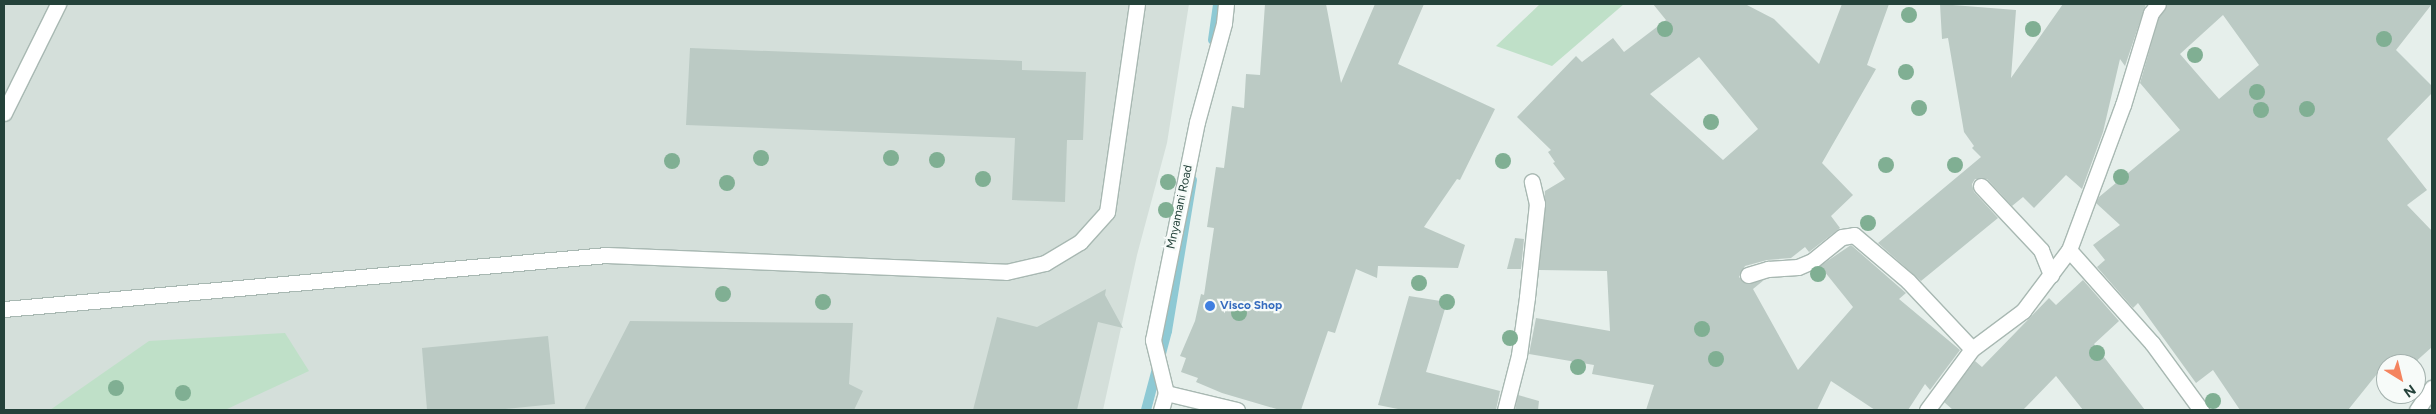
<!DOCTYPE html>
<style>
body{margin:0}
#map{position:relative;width:2436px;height:414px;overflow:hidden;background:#e6efeb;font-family:Figtree,sans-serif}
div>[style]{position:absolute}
.built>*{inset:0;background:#d4dfda}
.green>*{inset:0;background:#bfe0c8}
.stream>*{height:10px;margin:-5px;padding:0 5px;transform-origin:5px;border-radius:5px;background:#8ec9d4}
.building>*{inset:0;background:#bbcac4}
.roads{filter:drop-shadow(1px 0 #a8b8b2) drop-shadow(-1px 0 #a8b8b2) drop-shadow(0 1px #a8b8b2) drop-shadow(0 -1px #a8b8b2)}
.service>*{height:15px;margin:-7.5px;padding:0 7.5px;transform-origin:7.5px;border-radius:7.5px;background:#fff}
.minor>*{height:15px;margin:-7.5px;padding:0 7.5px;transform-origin:7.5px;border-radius:7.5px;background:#fff}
.tertiary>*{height:15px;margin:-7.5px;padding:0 7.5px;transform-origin:7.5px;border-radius:7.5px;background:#fff}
.trees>*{width:16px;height:16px;margin:-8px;border-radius:50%;background:#80af93}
.dots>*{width:14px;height:14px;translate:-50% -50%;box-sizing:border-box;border:2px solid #f7fbf9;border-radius:50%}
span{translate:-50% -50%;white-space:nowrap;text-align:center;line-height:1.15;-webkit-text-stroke:4.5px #f7fbf9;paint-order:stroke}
.street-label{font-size:12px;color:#24423a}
.shop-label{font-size:12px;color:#366cbe;font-weight:700}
.left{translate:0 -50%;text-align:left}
.frame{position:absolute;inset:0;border:5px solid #24423a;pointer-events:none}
.north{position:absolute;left:2376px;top:354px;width:50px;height:50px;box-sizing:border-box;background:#f7fbf9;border:1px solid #a3b1ad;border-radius:50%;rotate:144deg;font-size:14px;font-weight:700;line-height:20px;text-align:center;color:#24423a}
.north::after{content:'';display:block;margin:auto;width:18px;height:22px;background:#f4845f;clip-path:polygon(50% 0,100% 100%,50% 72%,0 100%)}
</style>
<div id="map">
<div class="built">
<div style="clip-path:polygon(4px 4px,1189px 4px,1167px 143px,1137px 255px,1103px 410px,4px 410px)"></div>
</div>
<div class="green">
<div style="clip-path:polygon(1540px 4px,1624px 4px,1552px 66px,1496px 46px)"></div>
<div style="clip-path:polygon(285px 333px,309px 371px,225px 410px,50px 410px,149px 341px)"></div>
</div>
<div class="stream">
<div style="left:1213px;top:40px;width:36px;rotate:-82deg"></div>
<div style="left:1146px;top:410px;width:82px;rotate:-75.1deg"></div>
<div style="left:1167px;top:331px;width:153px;rotate:-80.6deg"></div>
</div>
<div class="building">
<div style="clip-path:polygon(1265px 4px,1326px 4px,1341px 83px,1375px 4px,1424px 4px,1398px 64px,1495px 109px,1460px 180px,1457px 179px,1424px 227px,1465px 245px,1458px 268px,1378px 266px,1377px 278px,1356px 269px,1335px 333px,1328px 331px,1301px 410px,1280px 410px,1222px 393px,1196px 382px,1198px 378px,1181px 372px,1186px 358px,1180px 356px,1195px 321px,1201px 294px,1204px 295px,1214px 228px,1207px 227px,1216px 167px,1224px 168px,1232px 106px,1244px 108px,1246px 74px,1260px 75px)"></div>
<div style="clip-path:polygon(evenodd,1653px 4px,1745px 4px,1774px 19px,1819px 64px,1842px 4px,1889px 4px,1867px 65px,1876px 69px,1822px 163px,1853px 195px,1831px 216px,1840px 228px,1809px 252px,1805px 247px,1791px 258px,1767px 260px,1745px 266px,1739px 277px,1746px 284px,1764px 280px,1753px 289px,1798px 370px,1853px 307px,1820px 266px,1851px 245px,1906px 293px,1899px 299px,1960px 350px,1930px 390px,1925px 384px,1908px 410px,1875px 410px,1831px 381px,1817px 410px,1646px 410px,1654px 385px,1592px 374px,1594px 365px,1529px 354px,1536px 318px,1610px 331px,1607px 271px,1539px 270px,1545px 191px,1565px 179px,1553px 163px,1555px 162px,1548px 152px,1551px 150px,1517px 117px,1576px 56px,1582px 62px,1613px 38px,1624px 52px,1666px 20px,1653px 4px,1699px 57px,1758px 129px,1723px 160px,1650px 94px,1699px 57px)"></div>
<div style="clip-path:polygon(1940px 4px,2016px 10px,2011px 78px,2063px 4px,2146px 4px,2125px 66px,2120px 59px,2103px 132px,2082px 189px,2066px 175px,2034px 208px,2023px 197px,2012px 206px,1987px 179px,1975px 179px,1972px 184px,1974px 192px,1998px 218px,1921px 281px,1878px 243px,1981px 157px,1972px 148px,1974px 146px,1964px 132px,1948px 38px,1942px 39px)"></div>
<div style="clip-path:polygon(evenodd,2167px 4px,2432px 4px,2396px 50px,2432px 86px,2432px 93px,2387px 139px,2427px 190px,2407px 205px,2432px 231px,2432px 347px,2413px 364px,2385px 364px,2348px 410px,2240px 410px,2213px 370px,2196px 383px,2138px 303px,2133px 308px,2097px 267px,2105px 260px,2093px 245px,2120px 225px,2096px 203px,2099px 197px,2180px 130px,2140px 83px,2159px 17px,2167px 4px,2223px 15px,2259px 65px,2219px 99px,2180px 54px,2223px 15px)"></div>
<div style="clip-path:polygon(690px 48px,1022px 61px,1022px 70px,1086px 72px,1083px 140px,1067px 140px,1065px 202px,1012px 200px,1015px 138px,686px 125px)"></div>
<div style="clip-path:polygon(1515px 238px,1524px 239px,1521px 269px,1507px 269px)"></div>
<div style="clip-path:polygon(2083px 280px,2119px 321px,2094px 344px,2145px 410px,2083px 410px,2056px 376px,2023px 410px,1953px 410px,1944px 402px,1975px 361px,1982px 367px,2049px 298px,2056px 305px)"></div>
<div style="clip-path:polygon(1106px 289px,1105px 295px,1123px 328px,1098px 322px,1077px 410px,973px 410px,997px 317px,1037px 327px)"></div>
<div style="clip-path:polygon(1409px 296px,1447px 302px,1426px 372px,1500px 391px,1496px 410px,1403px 410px,1378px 405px)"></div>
<div style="clip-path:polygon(630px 321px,853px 323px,849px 384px,863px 391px,854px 410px,584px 410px)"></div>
<div style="clip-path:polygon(548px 336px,555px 404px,496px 410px,427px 410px,422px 348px)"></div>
<div style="clip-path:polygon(1518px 395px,1539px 401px,1538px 410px,1515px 410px)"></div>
</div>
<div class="roads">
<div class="service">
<div style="left:4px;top:113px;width:122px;rotate:-63.6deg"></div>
<div style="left:4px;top:309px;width:605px;rotate:-5.12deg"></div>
<div style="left:607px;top:255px;width:399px;rotate:2.4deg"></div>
<div style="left:1006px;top:272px;width:40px;rotate:-13deg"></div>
<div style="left:1045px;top:263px;width:41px;rotate:-31deg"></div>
<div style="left:1080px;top:242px;width:40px;rotate:-48deg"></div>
<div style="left:1107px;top:212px;width:210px;rotate:-81.8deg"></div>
</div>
<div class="minor">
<div style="left:1981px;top:186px;width:88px;rotate:46.8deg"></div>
<div style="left:2041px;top:250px;width:27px;rotate:68deg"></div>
<div style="left:2069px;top:250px;width:125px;rotate:48.3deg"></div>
<div style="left:2152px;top:343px;width:83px;rotate:53.8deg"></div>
<div style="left:1748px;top:275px;width:21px;rotate:-17deg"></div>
<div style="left:1768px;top:269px;width:30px;rotate:-4deg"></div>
<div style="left:1798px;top:267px;width:15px;rotate:-23deg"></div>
<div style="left:1812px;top:261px;width:38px;rotate:-39deg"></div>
<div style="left:1842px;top:237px;width:12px;rotate:-9deg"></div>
<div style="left:1854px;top:235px;width:71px;rotate:40.4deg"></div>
<div style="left:1908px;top:281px;width:93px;rotate:46.7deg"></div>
<div style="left:1166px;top:393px;width:73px;rotate:13.5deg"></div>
<div style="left:1505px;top:410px;width:57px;rotate:-75.7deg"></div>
<div style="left:1519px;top:355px;width:59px;rotate:-82.1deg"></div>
<div style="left:1527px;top:297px;width:94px;rotate:-83.9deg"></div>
<div style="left:1537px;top:204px;width:23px;rotate:-103deg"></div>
<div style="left:1927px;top:410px;width:76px;rotate:-53.6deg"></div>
<div style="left:1972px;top:349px;width:64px;rotate:-36.7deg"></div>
<div style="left:2023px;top:311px;width:76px;rotate:-53deg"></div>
<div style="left:2069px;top:250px;width:155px;rotate:-69.6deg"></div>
<div style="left:2123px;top:105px;width:96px;rotate:-73.1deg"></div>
<div style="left:2151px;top:13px;width:11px;rotate:-52deg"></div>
<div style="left:2417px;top:410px;width:27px;rotate:-56deg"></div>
</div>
<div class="tertiary">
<div style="left:1161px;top:410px;width:18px;rotate:-74deg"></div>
<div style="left:1166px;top:393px;width:55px;rotate:-103.8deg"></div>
<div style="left:1153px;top:340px;width:222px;rotate:-78.6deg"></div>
<div style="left:1197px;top:122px;width:103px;rotate:-74.7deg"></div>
<div style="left:1224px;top:23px;width:19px;rotate:-84deg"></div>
</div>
</div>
<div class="trees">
<div style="left:1909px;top:15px"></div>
<div style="left:1665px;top:29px"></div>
<div style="left:2033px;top:29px"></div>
<div style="left:2384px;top:39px"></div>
<div style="left:2195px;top:55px"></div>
<div style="left:1906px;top:72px"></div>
<div style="left:2257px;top:92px"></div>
<div style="left:1919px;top:108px"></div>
<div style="left:2307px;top:109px"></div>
<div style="left:2261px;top:110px"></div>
<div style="left:1711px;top:122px"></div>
<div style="left:761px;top:158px"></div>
<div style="left:891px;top:158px"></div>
<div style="left:937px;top:160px"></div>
<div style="left:672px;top:161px"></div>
<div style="left:1503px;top:161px"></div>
<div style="left:1886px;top:165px"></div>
<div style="left:1955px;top:165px"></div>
<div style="left:2121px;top:177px"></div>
<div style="left:983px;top:179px"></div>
<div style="left:1168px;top:182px"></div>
<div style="left:727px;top:183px"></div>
<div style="left:1166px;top:210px"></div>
<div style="left:1868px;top:223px"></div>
<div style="left:1818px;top:274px"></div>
<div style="left:1419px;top:283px"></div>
<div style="left:723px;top:294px"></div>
<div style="left:823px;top:302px"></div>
<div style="left:1447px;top:302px"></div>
<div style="left:1239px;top:313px"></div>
<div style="left:1702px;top:329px"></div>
<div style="left:1510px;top:338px"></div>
<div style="left:2097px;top:353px"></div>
<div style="left:1716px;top:359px"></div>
<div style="left:1578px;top:367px"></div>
<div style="left:116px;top:388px"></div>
<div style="left:183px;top:393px"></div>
<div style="left:2213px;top:401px"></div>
</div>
<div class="dots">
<div style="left:1210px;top:306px;background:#3f7fe0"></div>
</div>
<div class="street-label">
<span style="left:1180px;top:207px;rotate:-78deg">Mnyamani Road</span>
</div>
<div class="shop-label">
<span class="left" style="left:1220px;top:306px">Visco Shop</span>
</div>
<div class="frame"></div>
<div class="north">N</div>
</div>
